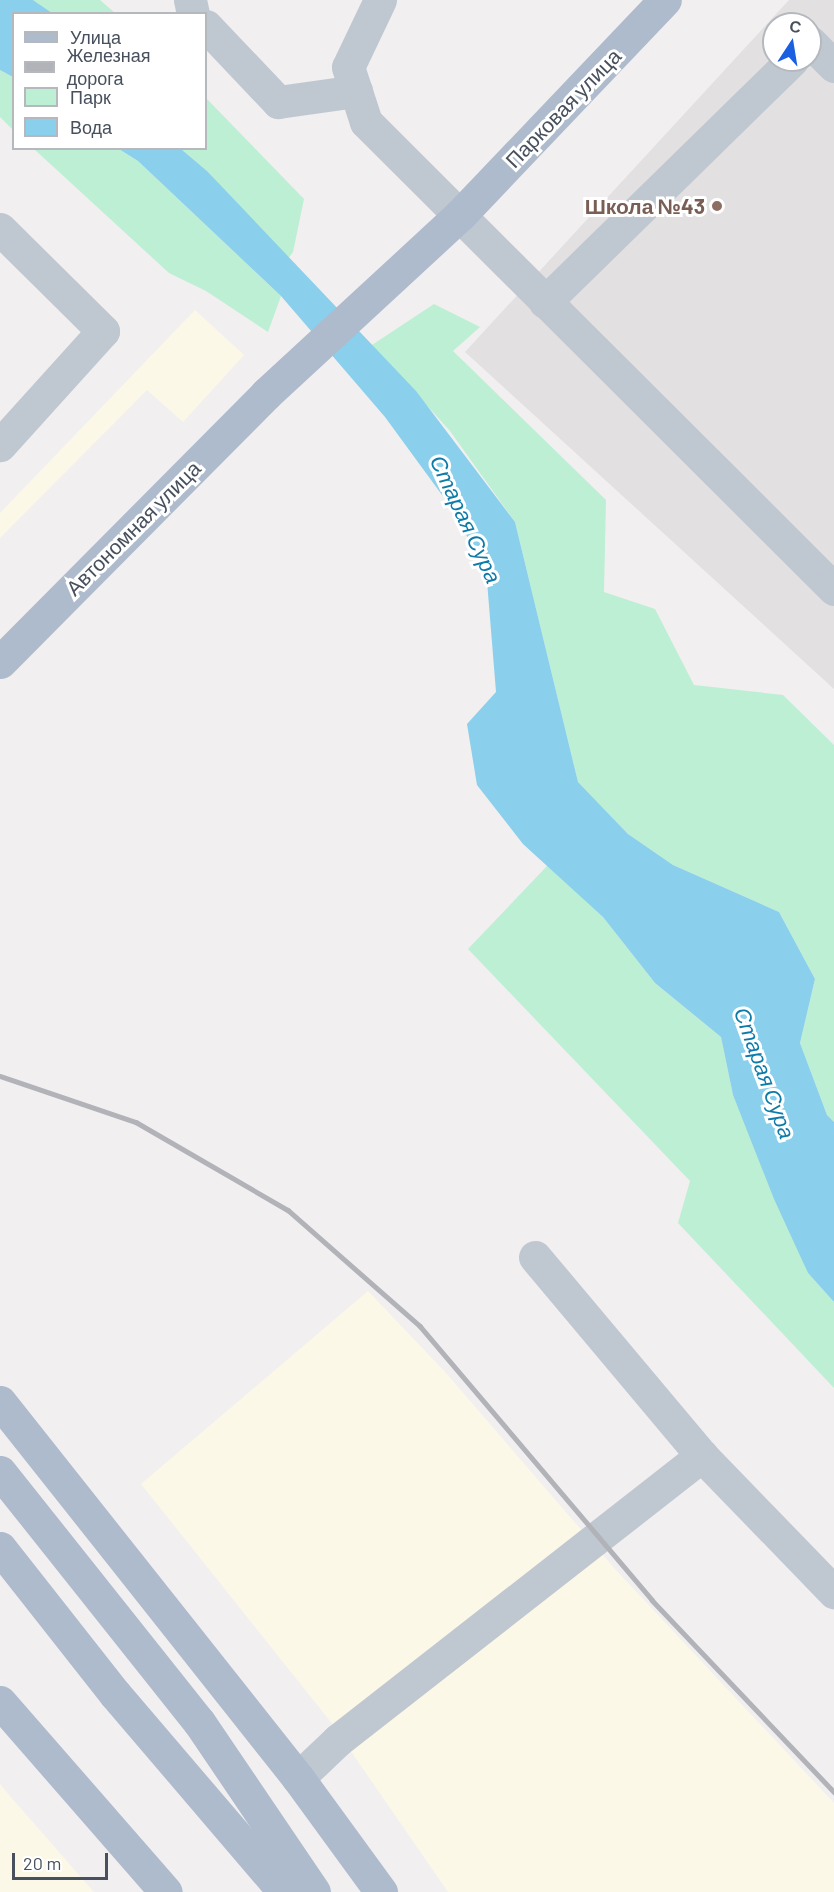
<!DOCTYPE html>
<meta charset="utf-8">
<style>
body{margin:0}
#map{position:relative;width:834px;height:1892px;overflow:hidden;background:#f1efef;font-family:Barlow,sans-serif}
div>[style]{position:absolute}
.commercial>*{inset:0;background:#fcf8e8}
.education>*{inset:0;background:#e2e0e1}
.green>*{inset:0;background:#bdefd4}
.water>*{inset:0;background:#8acfeb}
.minor>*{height:33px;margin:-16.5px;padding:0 16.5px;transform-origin:16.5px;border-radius:16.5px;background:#bfc8d1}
.major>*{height:33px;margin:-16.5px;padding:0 16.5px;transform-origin:16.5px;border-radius:16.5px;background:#aebbcd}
.rail>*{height:4.5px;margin:-2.25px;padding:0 2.25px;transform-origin:2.25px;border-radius:2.25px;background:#b1b3b9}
.dots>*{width:16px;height:16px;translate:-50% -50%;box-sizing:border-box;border:3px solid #fff;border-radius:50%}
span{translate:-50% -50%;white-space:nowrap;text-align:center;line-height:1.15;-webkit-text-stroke:6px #fff;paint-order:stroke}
.street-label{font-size:21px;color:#47505c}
.education-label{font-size:21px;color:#785e54;font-weight:700}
.right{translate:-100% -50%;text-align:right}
.water-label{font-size:22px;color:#0d7ba9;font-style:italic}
.legend{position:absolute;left:12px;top:12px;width:195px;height:138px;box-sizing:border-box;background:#fff;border:2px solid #b5b9be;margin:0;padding:8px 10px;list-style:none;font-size:18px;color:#47505c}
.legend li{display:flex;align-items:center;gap:12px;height:30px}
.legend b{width:30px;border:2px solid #b5b9be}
.north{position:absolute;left:762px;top:12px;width:60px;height:60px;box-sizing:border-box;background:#fff;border:2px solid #b5b9be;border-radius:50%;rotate:12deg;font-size:16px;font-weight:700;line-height:24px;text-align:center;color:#47505c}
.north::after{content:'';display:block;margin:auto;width:21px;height:27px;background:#1a60e0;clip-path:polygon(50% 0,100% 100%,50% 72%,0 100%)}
.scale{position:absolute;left:12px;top:1853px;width:96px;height:27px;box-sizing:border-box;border:3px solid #47505c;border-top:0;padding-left:8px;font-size:18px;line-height:21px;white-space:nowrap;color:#47505c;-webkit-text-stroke:4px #fff;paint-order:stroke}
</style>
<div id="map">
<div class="commercial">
<div style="clip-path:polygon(195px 310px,244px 355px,183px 422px,147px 390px,0 538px,0 513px)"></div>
<div style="clip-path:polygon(368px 1291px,446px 1373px,615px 1569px,834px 1803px,834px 1892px,448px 1892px,330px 1721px,141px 1484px)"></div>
<div style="clip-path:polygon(0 1784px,9px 1795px,94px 1892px,0 1892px)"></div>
</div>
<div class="education">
<div style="clip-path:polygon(evenodd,789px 0,834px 0,834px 689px,465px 352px,789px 0,774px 24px,810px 24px,810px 60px,774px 60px,774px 24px)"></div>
</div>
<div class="green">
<div style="clip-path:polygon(33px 0,100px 0,115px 13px,52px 13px)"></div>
<div style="clip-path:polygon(0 70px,13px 77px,13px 130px,0 117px)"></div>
<div style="clip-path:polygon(206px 98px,304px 199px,293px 252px,288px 259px,207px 171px,181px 149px,206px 148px)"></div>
<div style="clip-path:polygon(34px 149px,119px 149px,138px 161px,281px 296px,268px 332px,206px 291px,169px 273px)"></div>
<div style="clip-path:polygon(434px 304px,480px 327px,453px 351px,606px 500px,604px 592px,655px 609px,694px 685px,783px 695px,834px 745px,834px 1122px,827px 1115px,800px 1043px,815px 979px,779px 912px,673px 865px,628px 834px,578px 782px,515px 522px,450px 431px,372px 345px)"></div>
<div style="clip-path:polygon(548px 865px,603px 917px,655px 983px,721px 1037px,733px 1095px,808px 1273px,834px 1302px,834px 1388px,678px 1223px,690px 1181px,468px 949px)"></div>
</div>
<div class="water">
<div style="clip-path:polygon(0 0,33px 0,52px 13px,14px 14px,13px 77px,0 70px)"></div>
<div style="clip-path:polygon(119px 149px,181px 149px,207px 171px,416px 391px,515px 522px,578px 782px,628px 834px,673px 865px,779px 912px,815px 979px,800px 1043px,827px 1115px,834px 1122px,834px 1302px,808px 1273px,774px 1199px,733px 1095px,721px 1037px,655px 983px,603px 917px,523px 844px,477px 785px,467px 724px,496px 692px,487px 581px,485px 570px,453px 510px,385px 417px,281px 296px,138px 161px)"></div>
</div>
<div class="minor">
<div style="left:190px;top:0;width:14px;rotate:78deg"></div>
<div style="left:380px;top:0;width:74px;rotate:115.5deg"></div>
<div style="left:348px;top:67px;width:58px;rotate:71.9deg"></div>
<div style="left:366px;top:122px;width:661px;rotate:44.94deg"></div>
<div style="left:206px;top:26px;width:105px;rotate:46.5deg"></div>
<div style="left:278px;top:102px;width:79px;rotate:-8deg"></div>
<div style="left:810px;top:42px;width:34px;rotate:45deg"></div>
<div style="left:0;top:229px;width:145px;rotate:44.7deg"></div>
<div style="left:103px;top:331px;width:154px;rotate:132.1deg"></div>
<div style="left:545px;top:302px;width:346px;rotate:-44.4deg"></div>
<div style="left:535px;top:1257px;width:260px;rotate:50deg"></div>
<div style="left:298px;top:1778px;width:55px;rotate:-43.5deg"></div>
<div style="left:338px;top:1740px;width:462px;rotate:-38deg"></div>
<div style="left:702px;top:1456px;width:190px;rotate:45.9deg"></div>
</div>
<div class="major">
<div style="left:0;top:662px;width:378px;rotate:-45.2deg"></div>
<div style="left:266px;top:394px;width:264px;rotate:-42.7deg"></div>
<div style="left:460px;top:215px;width:297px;rotate:-46.4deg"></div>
<div style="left:0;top:1402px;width:480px;rotate:51.6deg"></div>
<div style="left:298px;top:1778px;width:141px;rotate:53.9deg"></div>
<div style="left:0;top:1472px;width:320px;rotate:51.5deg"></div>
<div style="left:199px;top:1722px;width:205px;rotate:55.9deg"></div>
<div style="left:0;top:1548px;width:186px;rotate:51.8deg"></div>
<div style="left:115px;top:1694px;width:260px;rotate:49.5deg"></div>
<div style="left:0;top:1702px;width:252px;rotate:48.9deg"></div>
</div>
<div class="rail">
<div style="left:0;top:1076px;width:144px;rotate:18.7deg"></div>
<div style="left:136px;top:1122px;width:176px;rotate:30.1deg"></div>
<div style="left:288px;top:1210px;width:176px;rotate:41.3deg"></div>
<div style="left:420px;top:1326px;width:359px;rotate:49.7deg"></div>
<div style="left:652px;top:1600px;width:265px;rotate:46.5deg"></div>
</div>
<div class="dots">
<div style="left:717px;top:206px;background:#8d6e63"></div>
</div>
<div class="street-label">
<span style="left:563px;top:108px;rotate:-46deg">Парковая улица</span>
<span style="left:133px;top:528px;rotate:-45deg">Автономная улица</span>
</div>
<div class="education-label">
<span class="right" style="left:705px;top:206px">Школа №43</span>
</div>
<div class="water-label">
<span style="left:466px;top:519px;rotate:65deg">Старая Сура</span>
<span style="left:765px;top:1073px;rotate:70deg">Старая Сура</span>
</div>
<ul class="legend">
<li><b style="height:8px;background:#aebbcd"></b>Улица</li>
<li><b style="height:8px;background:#b1b3b9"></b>Железная дорога</li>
<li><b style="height:16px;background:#bdefd4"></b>Парк</li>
<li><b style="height:16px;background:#8acfeb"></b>Вода</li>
</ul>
<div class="north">С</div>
<div class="scale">20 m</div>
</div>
